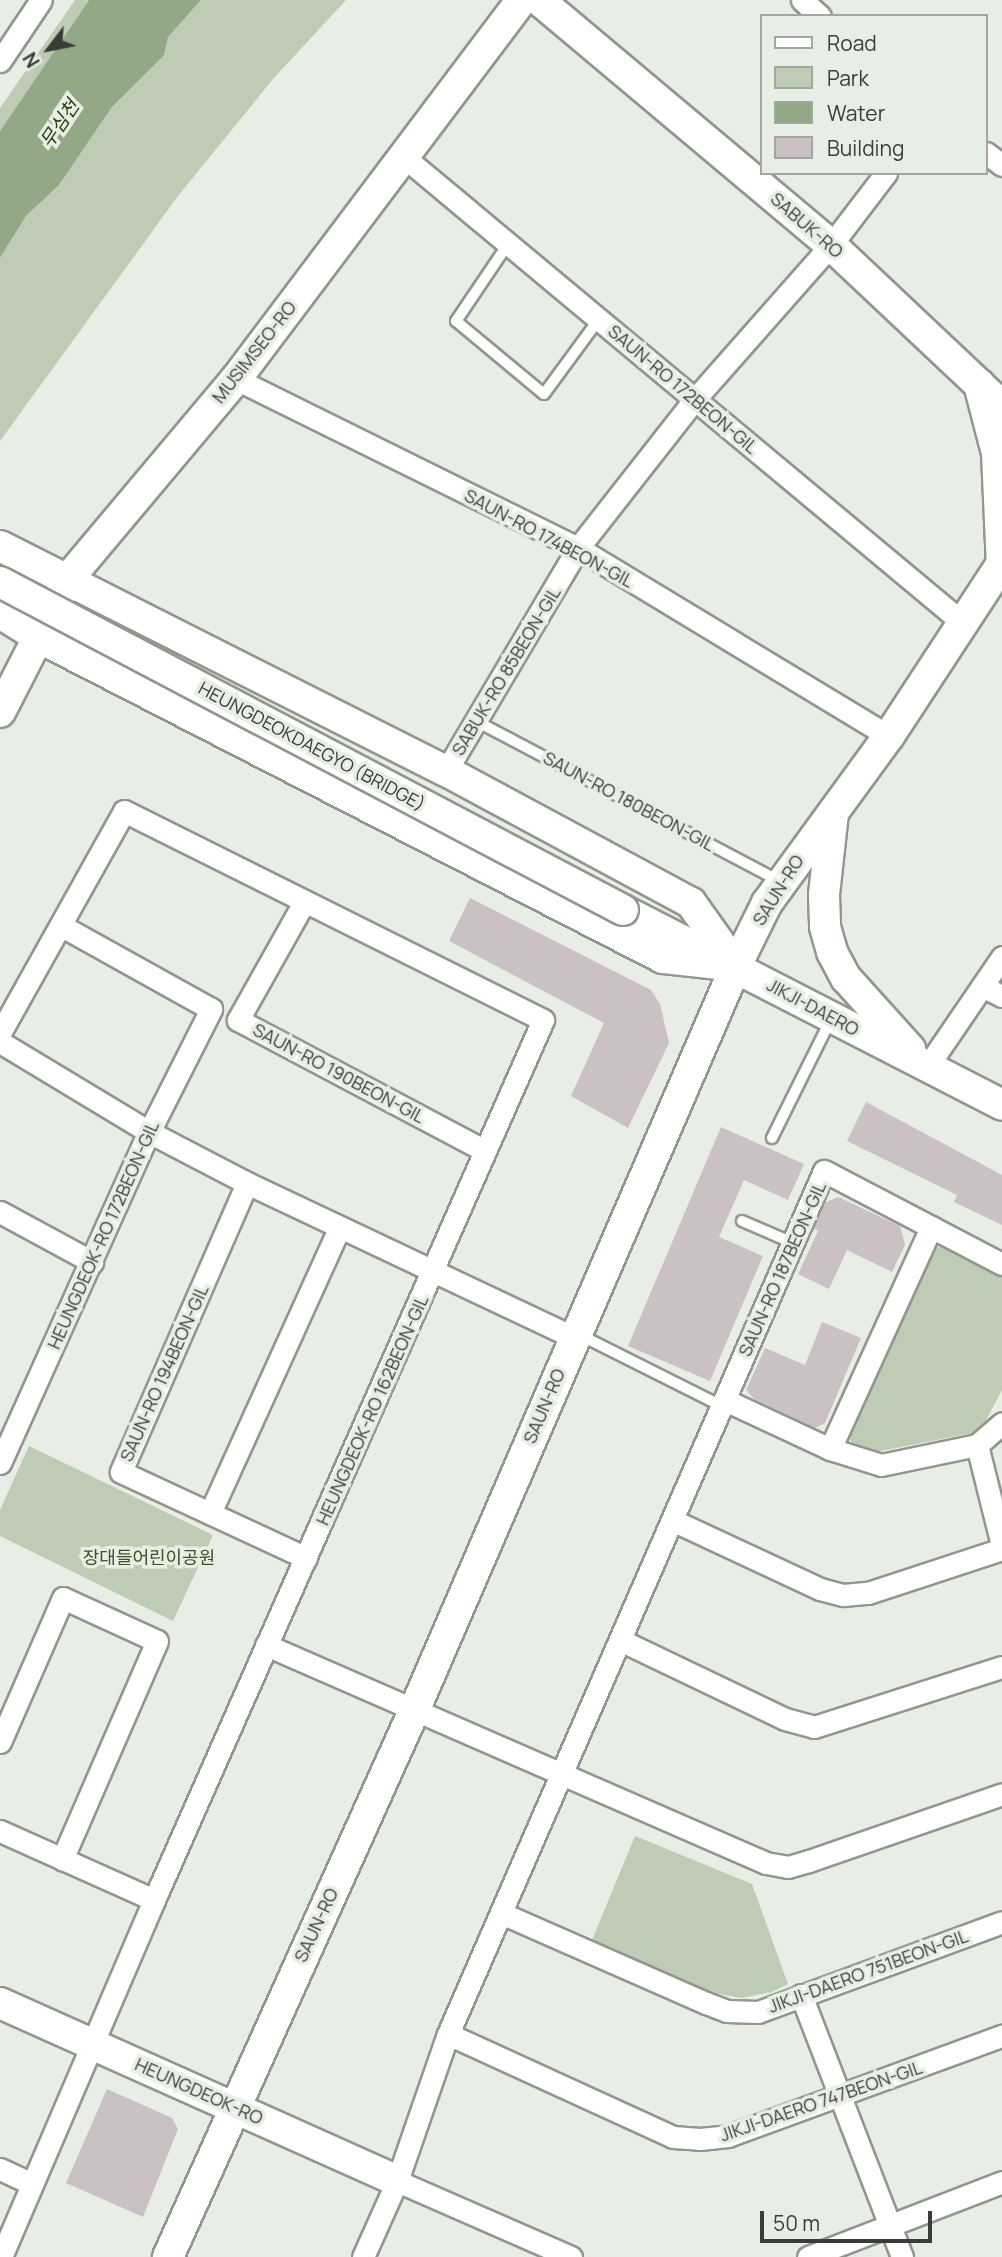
<!DOCTYPE html>
<meta charset="utf-8">
<style>
body{margin:0}
#map{position:relative;width:1002px;height:2257px;overflow:hidden;background:#e8ede5;font-family:Manrope,"Noto Sans KR",sans-serif}
div>[style]{position:absolute}
.green>*{inset:0;background:#beccb5}
.water>*{inset:0;background:#93a886}
.building>*{inset:0;background:#cbc1c4}
.roads{filter:drop-shadow(2px 0 #91968e) drop-shadow(-2px 0 #91968e) drop-shadow(0 2px #91968e) drop-shadow(0 -2px #91968e)}
.lane>*{height:10px;margin:-5px;padding:0 5px;transform-origin:5px;border-radius:5px;background:#fff}
.street>*{height:21px;margin:-10.5px;padding:0 10.5px;transform-origin:10.5px;border-radius:10.5px;background:#fff}
.secondary>*{height:30px;margin:-15px;padding:0 15px;transform-origin:15px;border-radius:15px;background:#fff}
.bridges{filter:drop-shadow(2px 0 #91968e) drop-shadow(-2px 0 #91968e) drop-shadow(0 2px #91968e) drop-shadow(0 -2px #91968e)}
.secondary-bridge>*{height:30px;margin:-15px;padding:0 15px;transform-origin:15px;border-radius:15px;background:#fff}
span{translate:-50% -50%;white-space:nowrap;text-align:center;line-height:1.15;-webkit-text-stroke:7px #e8ede5;paint-order:stroke}
.street-label{font-size:18px;color:#3a3c39}
.park-label{font-size:18px;color:#375421}
.water-label{font-size:19px;color:#233f0a;font-style:italic}
.legend{position:absolute;left:760px;top:14px;width:228px;height:161px;box-sizing:border-box;background:#e8ede5;border:2px solid #a2a6a0;margin:0;padding:9px 12px;list-style:none;font-size:21px;color:#3a3c39}
.legend li{display:flex;align-items:center;gap:14px;height:35px}
.legend b{width:35px;border:2px solid #a2a6a0}
.north{position:absolute;left:14px;top:14px;width:70px;height:70px;-webkit-text-stroke:5px #e8ede5;paint-order:stroke;rotate:238deg;font-size:19px;font-weight:700;line-height:28px;text-align:center;color:#3a3c39}
.north::after{content:'';display:block;margin:auto;width:24px;height:32px;background:#3a3c39;clip-path:polygon(50% 0,100% 100%,50% 72%,0 100%)}
.scale{position:absolute;left:760px;top:2211px;width:172px;height:32px;box-sizing:border-box;border:4px solid #3a3c39;border-top:0;padding-left:9px;font-size:21px;line-height:24px;white-space:nowrap;color:#3a3c39;-webkit-text-stroke:5px #e8ede5;paint-order:stroke}
</style>
<div id="map">
<div class="green">
<div style="clip-path:polygon(75px 0,89px 0,0 131px,0 108px)"></div>
<div style="clip-path:polygon(201px 0,346px 0,273px 79px,178px 196px,0 441px,0 258px,26px 216px,59px 185px,112px 107px,163px 55px,168px 37px)"></div>
<div style="clip-path:polygon(945px 1246px,1002px 1275px,1002px 1390px,984px 1424px,972px 1433px,876px 1452px,853px 1445px,844px 1429px,925px 1250px)"></div>
<div style="clip-path:polygon(29px 1446px,213px 1535px,173px 1621px,0 1536px,0 1510px)"></div>
<div style="clip-path:polygon(635px 1836px,752px 1884px,788px 1984px,772px 1992px,742px 1998px,713px 1993px,592px 1940px)"></div>
</div>
<div class="water">
<div style="clip-path:polygon(89px 0,201px 0,168px 37px,164px 55px,112px 107px,59px 185px,26px 216px,0 258px,0 131px)"></div>
</div>
<div class="building">
<div style="clip-path:polygon(470px 898px,651px 990px,660px 1004px,669px 1043px,628px 1128px,571px 1096px,604px 1023px,449px 941px)"></div>
<div style="clip-path:polygon(866px 1102px,1002px 1175px,1002px 1225px,954px 1202px,957px 1195px,847px 1141px)"></div>
<div style="clip-path:polygon(721px 1127px,804px 1164px,788px 1200px,744px 1180px,719px 1237px,763px 1256px,710px 1381px,628px 1346px)"></div>
<div style="clip-path:polygon(838px 1197px,900px 1226px,905px 1245px,892px 1272px,847px 1250px,829px 1289px,798px 1274px,818px 1231px,813px 1228px,824px 1203px)"></div>
<div style="clip-path:polygon(822px 1322px,861px 1338px,825px 1423px,815px 1428px,754px 1399px,746px 1390px,765px 1348px,805px 1365px)"></div>
<div style="clip-path:polygon(107px 2089px,172px 2118px,178px 2129px,143px 2217px,66px 2183px)"></div>
</div>
<div class="roads">
<div class="lane">
<div style="left:508px;top:244px;width:93px;rotate:124deg"></div>
<div style="left:456px;top:321px;width:114px;rotate:39.7deg"></div>
<div style="left:544px;top:394px;width:93px;rotate:-53.7deg"></div>
<div style="left:476px;top:721px;width:343px;rotate:27.8deg"></div>
<div style="left:772px;top:1138px;width:133px;rotate:-63.6deg"></div>
<div style="left:742px;top:1221px;width:56px;rotate:23.3deg"></div>
<div style="left:580px;top:1335px;width:159px;rotate:26.6deg"></div>
</div>
<div class="street">
<div style="left:802px;top:0;width:24px;rotate:42deg"></div>
<div style="left:0;top:61px;width:73px;rotate:-56.1deg"></div>
<div style="left:986px;top:153px;width:20px;rotate:37deg"></div>
<div style="left:404px;top:157px;width:726px;rotate:39.81deg"></div>
<div style="left:236px;top:379px;width:381px;rotate:26.3deg"></div>
<div style="left:578px;top:548px;width:363px;rotate:31.2deg"></div>
<div style="left:446px;top:771px;width:259px;rotate:-59.4deg"></div>
<div style="left:578px;top:548px;width:189px;rotate:-51.9deg"></div>
<div style="left:695px;top:399px;width:205px;rotate:-48.6deg"></div>
<div style="left:831px;top:245px;width:91px;rotate:-52.6deg"></div>
<div style="left:303px;top:904px;width:133px;rotate:119.3deg"></div>
<div style="left:238px;top:1020px;width:278px;rotate:27.9deg"></div>
<div style="left:982px;top:986px;width:22px;rotate:27deg"></div>
<div style="left:0;top:1033px;width:254px;rotate:-60.8deg"></div>
<div style="left:124px;top:811px;width:468px;rotate:26.5deg"></div>
<div style="left:543px;top:1020px;width:962px;rotate:113.85deg"></div>
<div style="left:154px;top:1900px;width:388px;rotate:113.2deg"></div>
<div style="left:0;top:1042px;width:174px;rotate:31.1deg"></div>
<div style="left:149px;top:1132px;width:110px;rotate:27.5deg"></div>
<div style="left:247px;top:1183px;width:361px;rotate:25.3deg"></div>
<div style="left:927px;top:1067px;width:133px;rotate:-55.7deg"></div>
<div style="left:247px;top:1183px;width:315px;rotate:113.6deg"></div>
<div style="left:121px;top:1472px;width:204px;rotate:24.9deg"></div>
<div style="left:0;top:1212px;width:105px;rotate:28.5deg"></div>
<div style="left:725px;top:1400px;width:116px;rotate:25deg"></div>
<div style="left:830px;top:1449px;width:53px;rotate:17.4deg"></div>
<div style="left:881px;top:1465px;width:98px;rotate:-11.8deg"></div>
<div style="left:977px;top:1445px;width:33px;rotate:-41deg"></div>
<div style="left:977px;top:1445px;width:103px;rotate:76deg"></div>
<div style="left:830px;top:1449px;width:244px;rotate:-65.5deg"></div>
<div style="left:0;top:1463px;width:363px;rotate:-65.8deg"></div>
<div style="left:149px;top:1132px;width:138px;rotate:-63.2deg"></div>
<div style="left:211px;top:1009px;width:171px;rotate:-150.9deg"></div>
<div style="left:210px;top:1513px;width:312px;rotate:-65.6deg"></div>
<div style="left:672px;top:1520px;width:163px;rotate:25deg"></div>
<div style="left:820px;top:1589px;width:24px;rotate:15deg"></div>
<div style="left:843px;top:1595px;width:25px;rotate:-5deg"></div>
<div style="left:868px;top:1593px;width:141px;rotate:-18.2deg"></div>
<div style="left:620px;top:1640px;width:183px;rotate:25.6deg"></div>
<div style="left:785px;top:1719px;width:30px;rotate:15deg"></div>
<div style="left:814px;top:1727px;width:197px;rotate:-17.7deg"></div>
<div style="left:266px;top:1645px;width:545px;rotate:23.56deg"></div>
<div style="left:766px;top:1863px;width:22px;rotate:10deg"></div>
<div style="left:788px;top:1867px;width:22px;rotate:-16deg"></div>
<div style="left:809px;top:1861px;width:204px;rotate:-19.1deg"></div>
<div style="left:0;top:1742px;width:157px;rotate:-66.4deg"></div>
<div style="left:63px;top:1598px;width:103px;rotate:24.6deg"></div>
<div style="left:157px;top:1641px;width:238px;rotate:113.5deg"></div>
<div style="left:0;top:1831px;width:169px;rotate:24.1deg"></div>
<div style="left:501px;top:1913px;width:224px;rotate:23.7deg"></div>
<div style="left:706px;top:2003px;width:22px;rotate:21deg"></div>
<div style="left:727px;top:2011px;width:31px;rotate:2deg"></div>
<div style="left:758px;top:2012px;width:260px;rotate:-20.2deg"></div>
<div style="left:801px;top:1995px;width:281px;rotate:68.9deg"></div>
<div style="left:448px;top:2034px;width:247px;rotate:24.6deg"></div>
<div style="left:673px;top:2137px;width:27px;rotate:4deg"></div>
<div style="left:700px;top:2139px;width:28px;rotate:-6deg"></div>
<div style="left:728px;top:2136px;width:292px;rotate:-20.1deg"></div>
<div style="left:0;top:2169px;width:35px;rotate:25deg"></div>
<div style="left:397px;top:2181px;width:190px;rotate:23.6deg"></div>
<div style="left:363px;top:2257px;width:83px;rotate:-65.9deg"></div>
<div style="left:397px;top:2181px;width:156px;rotate:-70.9deg"></div>
<div style="left:448px;top:2034px;width:941px;rotate:-66.46deg"></div>
<div style="left:824px;top:1171px;width:201px;rotate:27.6deg"></div>
<div style="left:808px;top:2257px;width:208px;rotate:-21.1deg"></div>
</div>
<div class="secondary">
<div style="left:539px;top:0;width:381px;rotate:40deg"></div>
<div style="left:831px;top:245px;width:235px;rotate:43.3deg"></div>
<div style="left:979px;top:384px;width:71px;rotate:75.4deg"></div>
<div style="left:997px;top:453px;width:113px;rotate:87.5deg"></div>
<div style="left:0;top:546px;width:500px;rotate:26.8deg"></div>
<div style="left:446px;top:771px;width:278px;rotate:28.3deg"></div>
<div style="left:691px;top:903px;width:77px;rotate:54.5deg"></div>
<div style="left:0;top:613px;width:47px;rotate:32deg"></div>
<div style="left:40px;top:638px;width:700px;rotate:27.19deg"></div>
<div style="left:663px;top:958px;width:73px;rotate:6.3deg"></div>
<div style="left:0;top:712px;width:149px;rotate:-62.9deg"></div>
<div style="left:68px;top:579px;width:261px;rotate:-50deg"></div>
<div style="left:236px;top:379px;width:475px;rotate:-53deg"></div>
<div style="left:833px;top:813px;width:82px;rotate:96.3deg"></div>
<div style="left:824px;top:895px;width:32px;rotate:88deg"></div>
<div style="left:825px;top:927px;width:26px;rotate:74deg"></div>
<div style="left:832px;top:952px;width:30px;rotate:62deg"></div>
<div style="left:846px;top:978px;width:96px;rotate:48deg"></div>
<div style="left:623px;top:910px;width:426px;rotate:27.2deg"></div>
<div style="left:0;top:2003px;width:435px;rotate:24.1deg"></div>
<div style="left:168px;top:2257px;width:599px;rotate:-65.75deg"></div>
<div style="left:414px;top:1711px;width:812px;rotate:-66.63deg"></div>
<div style="left:736px;top:966px;width:70px;rotate:-63.8deg"></div>
<div style="left:767px;top:903px;width:207px;rotate:-53.9deg"></div>
<div style="left:889px;top:736px;width:207px;rotate:-56.8deg"></div>
</div>
</div>
<div class="bridges">
<div class="secondary-bridge">
<div style="left:0;top:582px;width:704px;rotate:27.77deg"></div>
</div>
</div>
<div class="street-label">
<span style="left:807px;top:225px;rotate:41deg">SABUK-RO</span>
<span style="left:254px;top:352px;rotate:-52deg">MUSIMSEO-RO</span>
<span style="left:683px;top:389px;rotate:40deg">SAUN-RO 172BEON-GIL</span>
<span style="left:549px;top:538px;rotate:28deg">SAUN-RO 174BEON-GIL</span>
<span style="left:506px;top:671px;rotate:-59deg">SABUK-RO 85BEON-GIL</span>
<span style="left:312px;top:746px;rotate:28deg">HEUNGDEOKDAEGYO (BRIDGE)</span>
<span style="left:629px;top:801px;rotate:28deg">SAUN-RO 180BEON-GIL</span>
<span style="left:778px;top:890px;rotate:-58deg">SAUN-RO</span>
<span style="left:813px;top:1007px;rotate:28deg">JIKJI-DAERO</span>
<span style="left:339px;top:1073px;rotate:28deg">SAUN-RO 190BEON-GIL</span>
<span style="left:103px;top:1235px;rotate:-66deg">HEUNGDEOK-RO 172BEON-GIL</span>
<span style="left:782px;top:1269px;rotate:-66deg">SAUN-RO 187BEON-GIL</span>
<span style="left:164px;top:1373px;rotate:-66deg">SAUN-RO 194BEON-GIL</span>
<span style="left:544px;top:1406px;rotate:-67deg">SAUN-RO</span>
<span style="left:372px;top:1410px;rotate:-66deg">HEUNGDEOK-RO 162BEON-GIL</span>
<span style="left:316px;top:1925px;rotate:-65deg">SAUN-RO</span>
<span style="left:868px;top:1971px;rotate:-20deg">JIKJI-DAERO 751BEON-GIL</span>
<span style="left:199px;top:2091px;rotate:24deg">HEUNGDEOK-RO</span>
<span style="left:821px;top:2101px;rotate:-19deg">JIKJI-DAERO 747BEON-GIL</span>
</div>
<div class="park-label">
<span style="left:149px;top:1557px">장대들어린이공원</span>
</div>
<div class="water-label">
<span style="left:60px;top:124px;rotate:-56deg">무심천</span>
</div>
<ul class="legend">
<li><b style="height:9px;background:#fff"></b>Road</li>
<li><b style="height:19px;background:#beccb5"></b>Park</li>
<li><b style="height:19px;background:#93a886"></b>Water</li>
<li><b style="height:19px;background:#cbc1c4"></b>Building</li>
</ul>
<div class="north">N</div>
<div class="scale">50 m</div>
</div>
